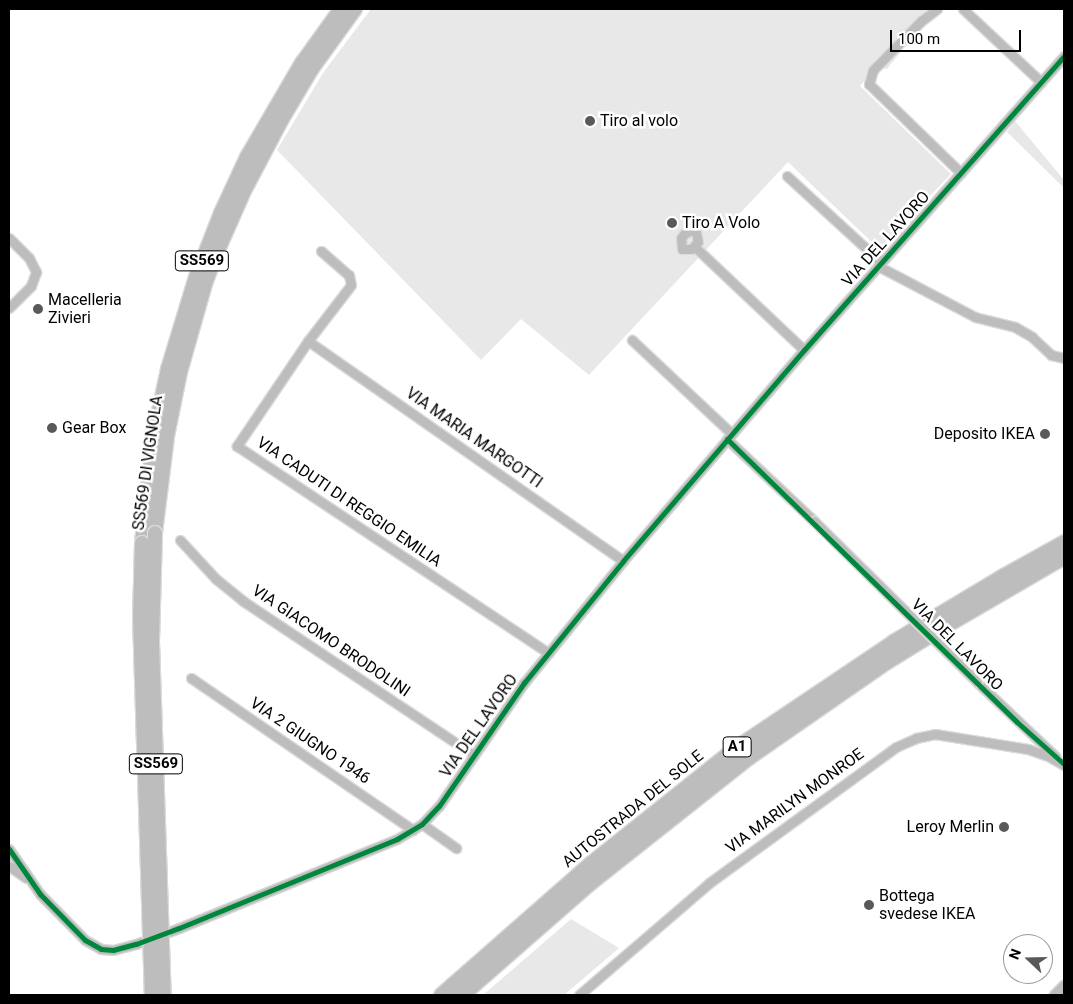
<!DOCTYPE html>
<style>
body{margin:0}
#map{position:relative;width:1073px;height:1004px;overflow:hidden;background:#fff;font-family:Roboto,sans-serif}
div>[style]{position:absolute}
.green>*{inset:0;background:#e8e8e8}
.roads{filter:drop-shadow(1px 0 #dbdbdb) drop-shadow(-1px 0 #dbdbdb) drop-shadow(0 1px #dbdbdb) drop-shadow(0 -1px #dbdbdb)}
.minor>*{height:9px;margin:-4.5px;padding:0 4.5px;transform-origin:4.5px;border-radius:4.5px;background:#bdbdbd}
.tertiary>*{height:10px;margin:-5px;padding:0 5px;transform-origin:5px;border-radius:5px;background:#bdbdbd}
.trunk>*{height:14px;margin:-7px;padding:0 7px;transform-origin:7px;border-radius:7px;background:#bdbdbd}
.motorway>*{height:15px;margin:-7.5px;padding:0 7.5px;transform-origin:7.5px;border-radius:7.5px;background:#bdbdbd}
.bridges{filter:drop-shadow(1px 0 #dbdbdb) drop-shadow(-1px 0 #dbdbdb) drop-shadow(0 1px #dbdbdb) drop-shadow(0 -1px #dbdbdb)}
.minor-bridge>*{height:9px;margin:-4.5px;padding:0 4.5px;transform-origin:4.5px;border-radius:4.5px;background:#bdbdbd}
.trunk-bridge>*{height:14px;margin:-7px;padding:0 7px;transform-origin:7px;border-radius:7px;background:#bdbdbd}
.cycleway>*{height:5px;margin:-2.5px;padding:0 2.5px;transform-origin:2.5px;border-radius:2.5px;background:#00873e}
.dots>*{width:14px;height:14px;translate:-50% -50%;box-sizing:border-box;border:2px solid #fff;border-radius:50%}
span{translate:-50% -50%;white-space:nowrap;text-align:center;line-height:1.15;-webkit-text-stroke:5px #fff;paint-order:stroke}
.shield-label span{padding:1px 4px;background:#fff;border:1px solid;border-radius:4px;-webkit-text-stroke-width:0}
.shield-label{font-size:15px;color:#000;font-weight:700}
.poi-label{font-size:16px;color:#000}
.left{translate:0 -50%;text-align:left}
.right{translate:-100% -50%;text-align:right}
.street-label{font-size:16px;color:#000}
.frame{position:absolute;inset:0;border:10px solid #000;pointer-events:none}
.north{position:absolute;left:1003px;top:934px;width:50px;height:50px;box-sizing:border-box;background:#fff;border:1px solid #999;border-radius:50%;rotate:291deg;font-size:14px;font-weight:700;line-height:20px;text-align:center;color:#000}
.north::after{content:'';display:block;margin:auto;width:18px;height:22px;background:#595959;clip-path:polygon(50% 0,100% 100%,50% 72%,0 100%)}
.scale{position:absolute;left:890px;top:30px;width:131px;height:22px;box-sizing:border-box;border:2px solid #000;border-top:0;padding-left:6px;font-size:15px;line-height:18px;white-space:nowrap;color:#000;-webkit-text-stroke:4px #fff;paint-order:stroke}
</style>
<div id="map">
<div class="green">
<div style="clip-path:polygon(371px 9px,932px 9px,927px 13px,923px 28px,915px 27px,905px 37px,903px 49px,887px 69px,876px 68px,860px 86px,951px 174px,879px 249px,788px 162px,589px 375px,521px 319px,481px 360px,277px 150px,323px 73px)"></div>
<div style="clip-path:polygon(1015px 121px,1064px 180px,1064px 188px,1007px 132px)"></div>
<div style="clip-path:polygon(571px 919px,619px 948px,564px 995px,483px 995px)"></div>
</div>
<div class="roads">
<div class="minor">
<div style="left:937px;top:9px;width:20px;rotate:143deg"></div>
<div style="left:921px;top:21px;width:69px;rotate:134.4deg"></div>
<div style="left:873px;top:70px;width:15px;rotate:106deg"></div>
<div style="left:869px;top:84px;width:128px;rotate:44.1deg"></div>
<div style="left:963px;top:9px;width:107px;rotate:43.1deg"></div>
<div style="left:787px;top:176px;width:127px;rotate:42.5deg"></div>
<div style="left:691px;top:230px;width:5px;rotate:22deg"></div>
<div style="left:696px;top:232px;width:10px;rotate:79deg"></div>
<div style="left:698px;top:242px;width:10px;rotate:135deg"></div>
<div style="left:691px;top:249px;width:9px;rotate:180deg"></div>
<div style="left:682px;top:249px;width:11px;rotate:-95deg"></div>
<div style="left:681px;top:238px;width:5px;rotate:-53deg"></div>
<div style="left:684px;top:234px;width:8px;rotate:-30deg"></div>
<div style="left:9px;top:238px;width:28px;rotate:45deg"></div>
<div style="left:29px;top:258px;width:16px;rotate:63deg"></div>
<div style="left:36px;top:272px;width:15px;rotate:110deg"></div>
<div style="left:31px;top:286px;width:31px;rotate:135deg"></div>
<div style="left:695px;top:247px;width:150px;rotate:43.4deg"></div>
<div style="left:321px;top:251px;width:37px;rotate:41deg"></div>
<div style="left:349px;top:275px;width:10px;rotate:79deg"></div>
<div style="left:351px;top:285px;width:71px;rotate:127.5deg"></div>
<div style="left:308px;top:341px;width:127px;rotate:124.1deg"></div>
<div style="left:237px;top:446px;width:374px;rotate:33.6deg"></div>
<div style="left:878px;top:266px;width:110px;rotate:27.7deg"></div>
<div style="left:975px;top:317px;width:41px;rotate:14deg"></div>
<div style="left:1015px;top:327px;width:20px;rotate:30deg"></div>
<div style="left:1032px;top:337px;width:26px;rotate:43deg"></div>
<div style="left:1051px;top:355px;width:13px;rotate:13deg"></div>
<div style="left:632px;top:340px;width:136px;rotate:43.2deg"></div>
<div style="left:308px;top:341px;width:384px;rotate:34.9deg"></div>
<div style="left:727px;top:439px;width:120px;rotate:43.3deg"></div>
<div style="left:180px;top:540px;width:53px;rotate:47.3deg"></div>
<div style="left:216px;top:579px;width:35px;rotate:39deg"></div>
<div style="left:243px;top:601px;width:278px;rotate:33.7deg"></div>
<div style="left:191px;top:678px;width:269px;rotate:34.4deg"></div>
<div style="left:977px;top:682px;width:108px;rotate:43.5deg"></div>
<div style="left:422px;top:824px;width:42px;rotate:35.2deg"></div>
<div style="left:9px;top:849px;width:55px;rotate:55.4deg"></div>
<div style="left:40px;top:894px;width:64px;rotate:45.6deg"></div>
<div style="left:85px;top:940px;width:18px;rotate:29deg"></div>
<div style="left:101px;top:949px;width:12px;rotate:5deg"></div>
<div style="left:113px;top:950px;width:24px;rotate:-15deg"></div>
<div style="left:136px;top:944px;width:46px;rotate:-20.4deg"></div>
<div style="left:179px;top:928px;width:235px;rotate:-22.2deg"></div>
<div style="left:397px;top:839px;width:29px;rotate:-31deg"></div>
<div style="left:422px;top:824px;width:25px;rotate:-47deg"></div>
<div style="left:439px;top:806px;width:150px;rotate:-55.4deg"></div>
<div style="left:524px;top:683px;width:157px;rotate:-50.9deg"></div>
<div style="left:623px;top:561px;width:278px;rotate:-49.4deg"></div>
<div style="left:804px;top:350px;width:392px;rotate:-48.5deg"></div>
<div style="left:9px;top:866px;width:21px;rotate:35deg"></div>
<div style="left:579px;top:995px;width:172px;rotate:-40.7deg"></div>
<div style="left:709px;top:883px;width:231px;rotate:-36deg"></div>
<div style="left:896px;top:747px;width:22px;rotate:-24deg"></div>
<div style="left:916px;top:738px;width:19px;rotate:-12deg"></div>
<div style="left:935px;top:734px;width:94px;rotate:9.2deg"></div>
<div style="left:1028px;top:749px;width:23px;rotate:20deg"></div>
<div style="left:1050px;top:757px;width:16px;rotate:30deg"></div>
</div>
<div class="tertiary">
<div style="left:1055px;top:995px;width:13px;rotate:-45deg"></div>
</div>
<div class="trunk">
<div style="left:155px;top:533px;width:98px;rotate:-82.9deg"></div>
<div style="left:167px;top:436px;width:65px;rotate:-78.5deg"></div>
<div style="left:180px;top:372px;width:95px;rotate:-74.1deg"></div>
<div style="left:206px;top:281px;width:33px;rotate:-69deg"></div>
<div style="left:218px;top:250px;width:64px;rotate:-66.2deg"></div>
<div style="left:244px;top:191px;width:81px;rotate:-62.2deg"></div>
<div style="left:282px;top:119px;width:57px;rotate:-59.4deg"></div>
<div style="left:311px;top:70px;width:75px;rotate:-54.2deg"></div>
<div style="left:142px;top:543px;width:105px;rotate:-84deg"></div>
<div style="left:153px;top:439px;width:72px;rotate:-77.9deg"></div>
<div style="left:168px;top:369px;width:96px;rotate:-73.1deg"></div>
<div style="left:196px;top:277px;width:69px;rotate:-68.7deg"></div>
<div style="left:221px;top:213px;width:62px;rotate:-65.1deg"></div>
<div style="left:247px;top:157px;width:109px;rotate:-59.7deg"></div>
<div style="left:302px;top:63px;width:67px;rotate:-54.2deg"></div>
</div>
<div class="motorway">
<div style="left:441px;top:995px;width:200px;rotate:-41.3deg"></div>
<div style="left:591px;top:863px;width:186px;rotate:-38.5deg"></div>
<div style="left:737px;top:747px;width:188px;rotate:-33.9deg"></div>
<div style="left:893px;top:642px;width:128px;rotate:-31deg"></div>
<div style="left:1003px;top:576px;width:70px;rotate:-29.1deg"></div>
<div style="left:461px;top:995px;width:170px;rotate:-41.2deg"></div>
<div style="left:589px;top:883px;width:203px;rotate:-38.4deg"></div>
<div style="left:748px;top:757px;width:167px;rotate:-34.7deg"></div>
<div style="left:885px;top:662px;width:67px;rotate:-31.6deg"></div>
<div style="left:942px;top:627px;width:141px;rotate:-30.2deg"></div>
</div>
</div>
<div class="bridges">
<div class="minor-bridge">
<div style="left:814px;top:521px;width:229px;rotate:44.6deg"></div>
</div>
<div class="trunk-bridge">
<div style="left:155px;top:533px;width:109px;rotate:91.6deg"></div>
<div style="left:152px;top:642px;width:353px;rotate:88.1deg"></div>
<div style="left:142px;top:543px;width:74px;rotate:91.5deg"></div>
<div style="left:140px;top:617px;width:378px;rotate:88.2deg"></div>
</div>
</div>
<div class="cycleway">
<div style="left:727px;top:439px;width:405px;rotate:44.3deg"></div>
<div style="left:1017px;top:722px;width:63px;rotate:41.8deg"></div>
<div style="left:9px;top:849px;width:55px;rotate:55.4deg"></div>
<div style="left:40px;top:894px;width:64px;rotate:45.6deg"></div>
<div style="left:85px;top:940px;width:18px;rotate:29deg"></div>
<div style="left:101px;top:949px;width:12px;rotate:5deg"></div>
<div style="left:113px;top:950px;width:24px;rotate:-15deg"></div>
<div style="left:136px;top:944px;width:46px;rotate:-20.4deg"></div>
<div style="left:179px;top:928px;width:235px;rotate:-22.2deg"></div>
<div style="left:397px;top:839px;width:29px;rotate:-31deg"></div>
<div style="left:422px;top:824px;width:25px;rotate:-47deg"></div>
<div style="left:439px;top:806px;width:150px;rotate:-55.4deg"></div>
<div style="left:524px;top:683px;width:157px;rotate:-50.9deg"></div>
<div style="left:623px;top:561px;width:278px;rotate:-49.4deg"></div>
<div style="left:804px;top:350px;width:392px;rotate:-48.5deg"></div>
</div>
<div class="dots">
<div style="left:590px;top:121px;background:#595959"></div>
<div style="left:672px;top:223px;background:#595959"></div>
<div style="left:38px;top:309px;background:#595959"></div>
<div style="left:52px;top:428px;background:#595959"></div>
<div style="left:1045px;top:434px;background:#595959"></div>
<div style="left:1004px;top:827px;background:#595959"></div>
<div style="left:869px;top:905px;background:#595959"></div>
</div>
<div class="shield-label">
<span style="left:202px;top:261px">SS569</span>
<span style="left:737px;top:747px">A1</span>
<span style="left:156px;top:764px">SS569</span>
</div>
<div class="poi-label">
<span class="left" style="left:600px;top:121px">Tiro al volo</span>
<span class="left" style="left:682px;top:223px">Tiro A Volo</span>
<span class="left" style="left:48px;top:309px">Macelleria<br>Zivieri</span>
<span class="left" style="left:62px;top:428px">Gear Box</span>
<span class="right" style="left:1035px;top:434px">Deposito IKEA</span>
<span class="right" style="left:994px;top:827px">Leroy Merlin</span>
<span class="left" style="left:879px;top:905px">Bottega<br>svedese IKEA</span>
</div>
<div class="street-label">
<span style="left:886px;top:239px;rotate:-48deg">VIA DEL LAVORO</span>
<span style="left:474px;top:438px;rotate:35deg">VIA MARIA MARGOTTI</span>
<span style="left:148px;top:463px;rotate:-82deg">SS569 DI VIGNOLA</span>
<span style="left:349px;top:502px;rotate:34deg">VIA CADUTI DI REGGIO EMILIA</span>
<span style="left:331px;top:641px;rotate:34deg">VIA GIACOMO BRODOLINI</span>
<span style="left:957px;top:645px;rotate:45deg">VIA DEL LAVORO</span>
<span style="left:479px;top:726px;rotate:-55deg">VIA DEL LAVORO</span>
<span style="left:310px;top:741px;rotate:34deg">VIA 2 GIUGNO 1946</span>
<span style="left:795px;top:801px;rotate:-36deg">VIA MARILYN MONROE</span>
<span style="left:633px;top:809px;rotate:-39deg">AUTOSTRADA DEL SOLE</span>
</div>
<div class="frame"></div>
<div class="north">N</div>
<div class="scale">100 m</div>
</div>
